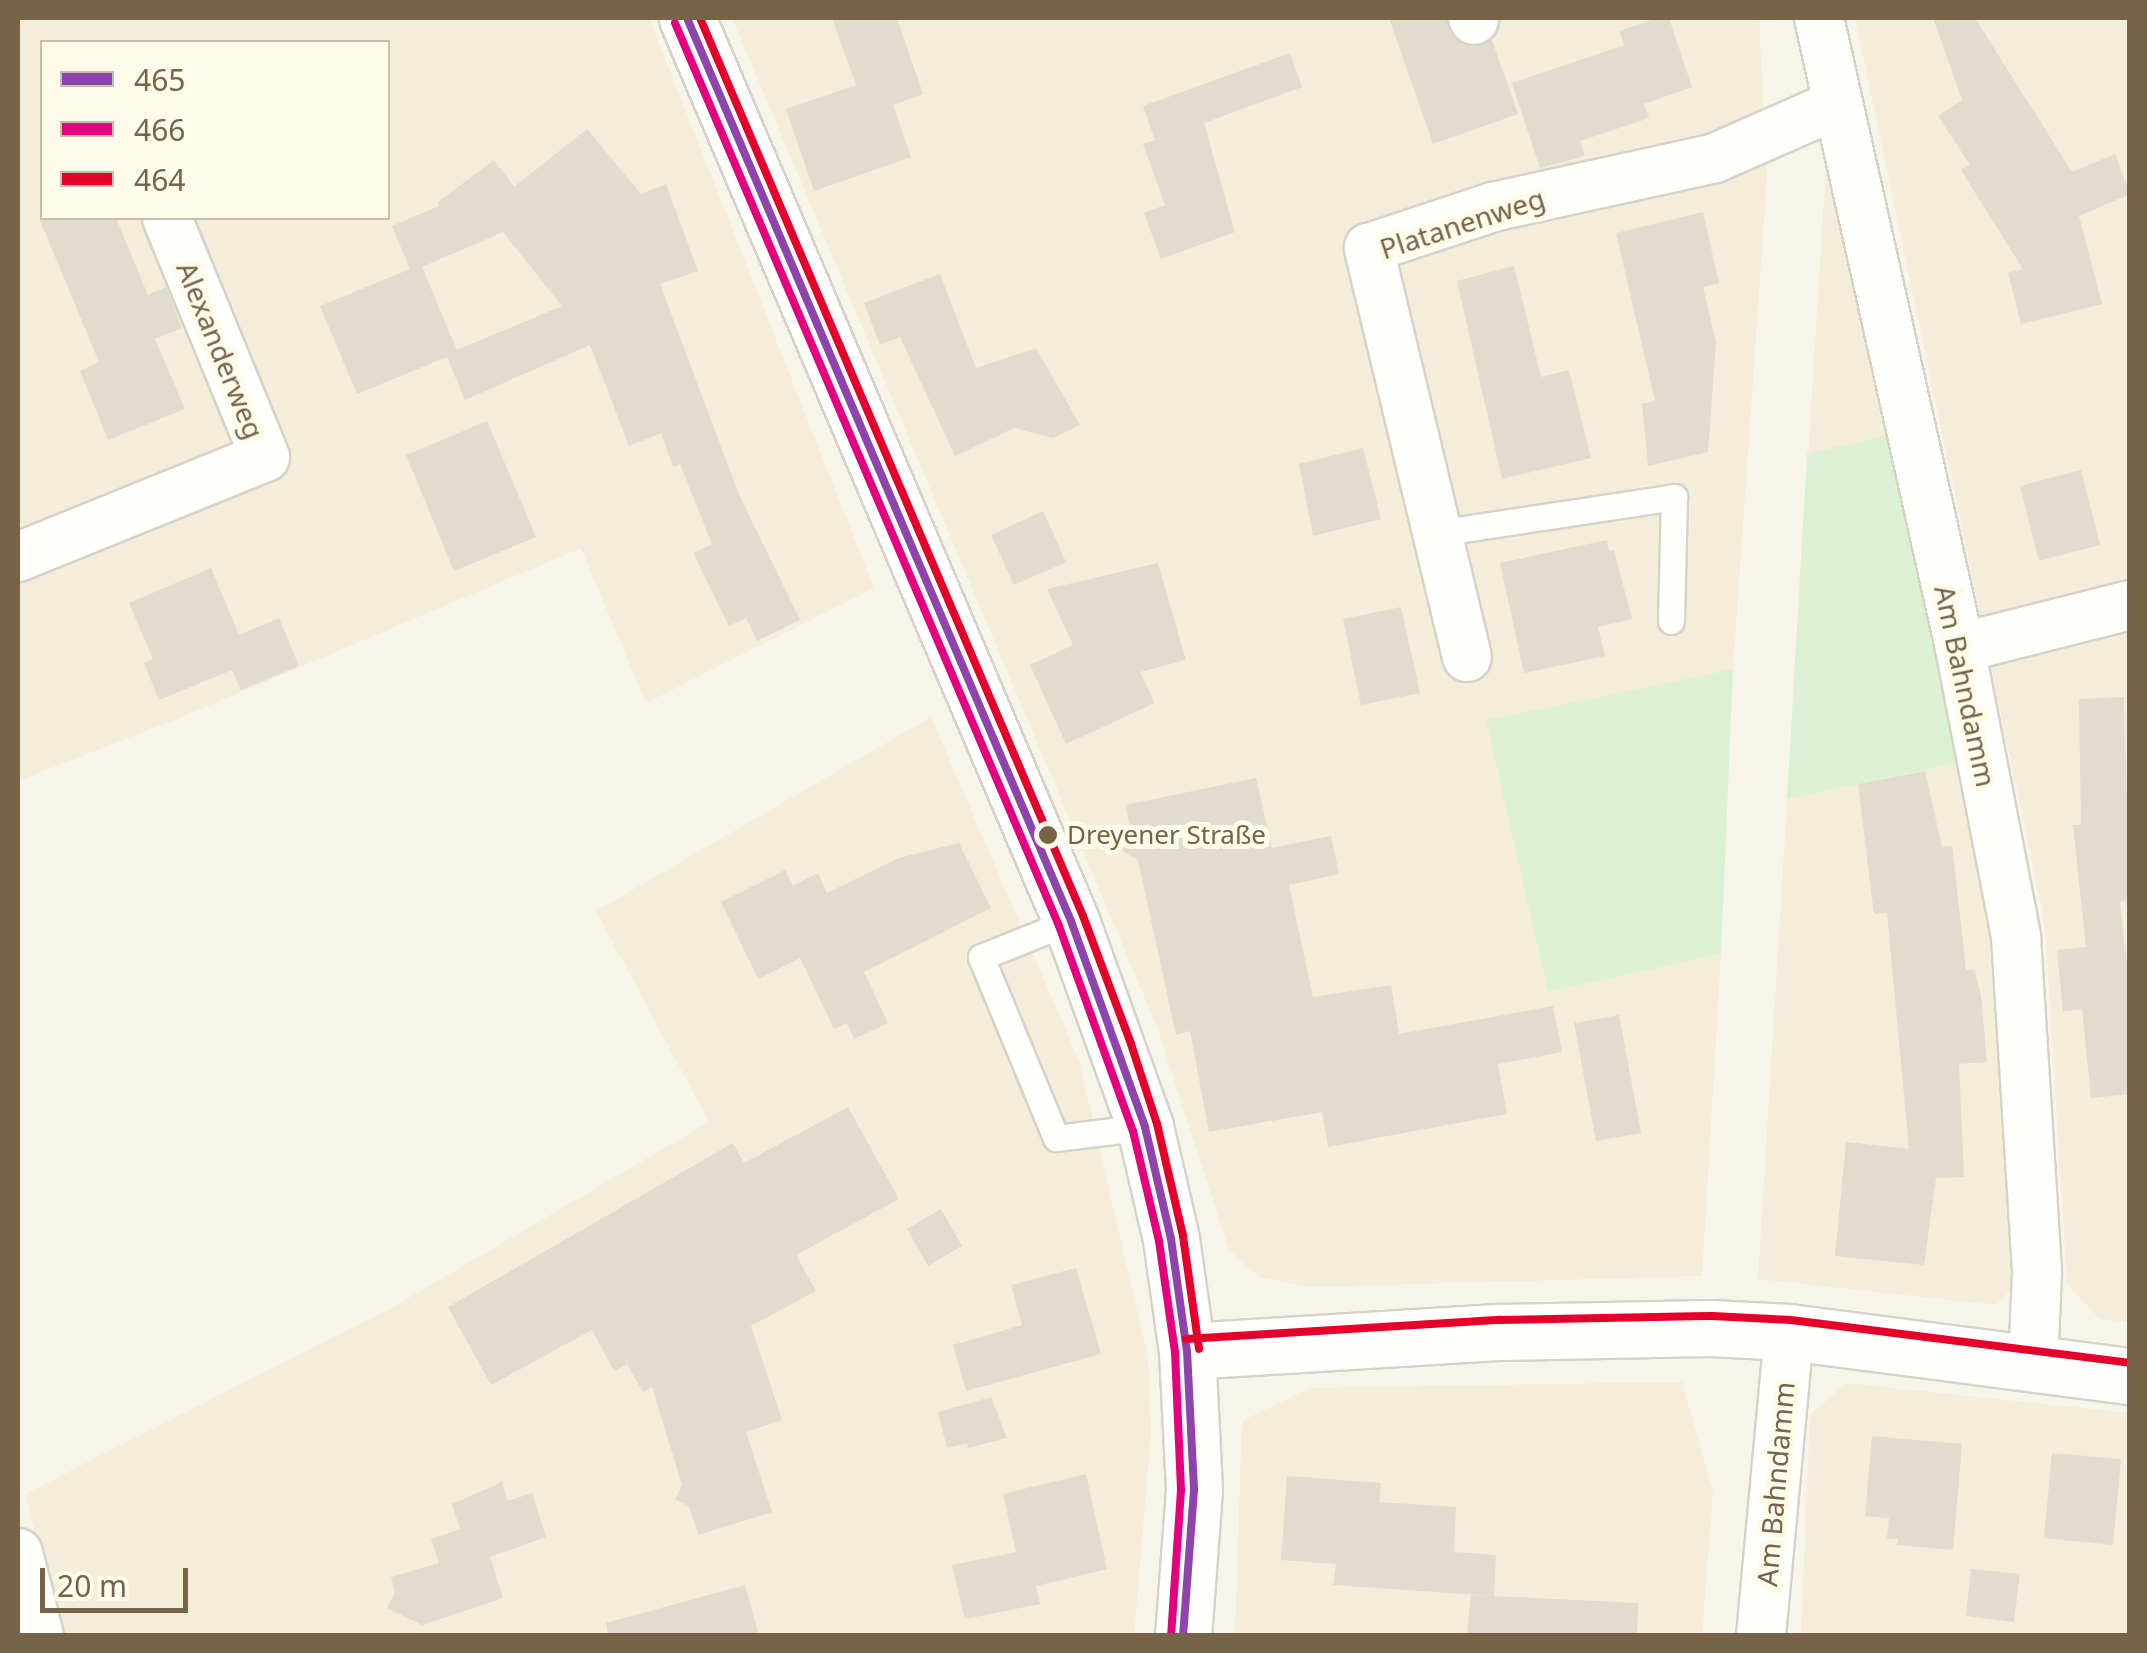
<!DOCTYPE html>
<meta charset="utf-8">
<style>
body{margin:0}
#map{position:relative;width:2147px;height:1653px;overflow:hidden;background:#f7f5e9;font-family:"Noto Sans",sans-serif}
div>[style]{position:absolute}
.residential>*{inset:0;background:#f3edd9}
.green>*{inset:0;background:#def0d3}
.building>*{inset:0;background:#e1dcce}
.roads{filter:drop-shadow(2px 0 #d6d2c8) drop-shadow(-2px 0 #d6d2c8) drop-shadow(0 2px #d6d2c8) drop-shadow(0 -2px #d6d2c8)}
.lane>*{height:25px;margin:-12.5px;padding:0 12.5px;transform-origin:12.5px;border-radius:12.5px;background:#fefefc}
.street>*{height:48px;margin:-24px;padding:0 24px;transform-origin:24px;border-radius:24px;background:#fefefc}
.secondary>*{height:55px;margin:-27.5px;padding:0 27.5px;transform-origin:27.5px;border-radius:27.5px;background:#fefefc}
.bus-1>*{height:8px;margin:-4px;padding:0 4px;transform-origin:4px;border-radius:4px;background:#8e44ad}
.bus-2>*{height:8px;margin:-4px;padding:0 4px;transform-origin:4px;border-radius:4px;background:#e5007d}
.bus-3>*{height:8px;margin:-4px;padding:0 4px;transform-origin:4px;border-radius:4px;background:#e4002b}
.dots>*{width:28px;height:28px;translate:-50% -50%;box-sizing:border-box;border:5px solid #fffbea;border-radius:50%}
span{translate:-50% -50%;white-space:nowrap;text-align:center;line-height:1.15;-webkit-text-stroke:10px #fffbea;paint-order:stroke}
.bus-label{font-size:26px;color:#766348}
.left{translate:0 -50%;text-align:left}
.street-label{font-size:28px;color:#766348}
.frame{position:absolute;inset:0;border:20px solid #766348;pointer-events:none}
.legend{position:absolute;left:40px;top:40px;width:350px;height:180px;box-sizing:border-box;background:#fffbea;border:2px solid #c8bea9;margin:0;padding:12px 18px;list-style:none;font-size:30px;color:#766348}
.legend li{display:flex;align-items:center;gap:20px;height:50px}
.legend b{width:50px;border:2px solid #c8bea9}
.scale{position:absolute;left:40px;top:1568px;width:148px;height:45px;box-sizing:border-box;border:5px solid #766348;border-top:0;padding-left:12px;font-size:30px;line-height:35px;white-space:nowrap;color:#766348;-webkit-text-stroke:8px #fffbea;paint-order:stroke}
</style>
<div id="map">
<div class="residential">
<div style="clip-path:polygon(evenodd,18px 18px,649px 18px,874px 588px,646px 703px,581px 548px,184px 716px,18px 781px,18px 18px,42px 42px,388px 42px,388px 218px,42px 218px,42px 42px)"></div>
<div style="clip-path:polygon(732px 18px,1759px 18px,1767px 177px,1733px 669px,1487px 720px,1548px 992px,1721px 954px,1702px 1276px,1310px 1287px,1259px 1277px,1229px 1250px,1157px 1027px)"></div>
<div style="clip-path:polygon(1855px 18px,2129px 18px,2129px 1322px,2100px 1319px,2067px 1284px,2045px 924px)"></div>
<div style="clip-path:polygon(1826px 165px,2001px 940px,2021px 1280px,1996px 1305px,1758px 1279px)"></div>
<div style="clip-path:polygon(931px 717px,1079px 1061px,1148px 1358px,1151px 1432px,1134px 1635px,61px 1635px,25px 1494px,393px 1307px,709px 1122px,596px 911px)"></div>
<div style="clip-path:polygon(1682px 1382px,1713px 1492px,1702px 1635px,1235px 1636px,1242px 1421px,1309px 1388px)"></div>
<div style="clip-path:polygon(1846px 1383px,2129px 1413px,2129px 1635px,1801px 1636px,1810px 1415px)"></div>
</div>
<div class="green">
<div style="clip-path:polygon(1887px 435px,1961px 762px,1787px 799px,1807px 454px)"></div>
<div style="clip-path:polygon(1733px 669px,1721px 954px,1548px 992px,1486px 720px)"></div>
</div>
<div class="building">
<div style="clip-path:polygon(832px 18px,897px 18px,923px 94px,893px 105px,911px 157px,814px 191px,786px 109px,856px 85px)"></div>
<div style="clip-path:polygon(1389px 18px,1446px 18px,1450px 33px,1471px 47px,1492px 40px,1518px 114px,1433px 144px)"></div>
<div style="clip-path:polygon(1657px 18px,1669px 18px,1692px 87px,1644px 104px,1649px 118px,1580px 141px,1585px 156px,1540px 168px,1512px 83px,1624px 45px,1619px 31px)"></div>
<div style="clip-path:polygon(1933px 18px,1975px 18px,2072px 172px,2115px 154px,2130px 194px,2079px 216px,2102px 304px,2021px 324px,2008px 273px,2023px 269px,1961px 170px,1970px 165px,1938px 116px,1962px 100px)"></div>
<div style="clip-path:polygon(1290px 53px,1302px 87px,1204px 123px,1235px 232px,1161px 259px,1144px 213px,1165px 205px,1143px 144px,1155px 140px,1143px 106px)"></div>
<div style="clip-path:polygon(evenodd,587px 129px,641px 194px,666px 184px,698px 271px,660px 284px,738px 492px,800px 620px,757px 641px,746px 618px,729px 626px,693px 553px,712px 544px,680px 464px,673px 467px,661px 433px,629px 446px,590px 345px,465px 400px,447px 357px,357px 394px,320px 306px,410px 269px,392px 226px,439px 206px,438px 202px,494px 160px,514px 187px,587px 129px,503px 232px,562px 306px,457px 350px,422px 267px,503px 232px)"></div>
<div style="clip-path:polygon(1703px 212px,1719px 283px,1703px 287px,1716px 342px,1708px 452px,1648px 466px,1642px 404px,1655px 401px,1616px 233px)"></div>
<div style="clip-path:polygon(39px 218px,116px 218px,148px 295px,166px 287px,182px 328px,155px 339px,185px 409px,108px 440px,80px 371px,99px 362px)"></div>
<div style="clip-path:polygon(1514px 266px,1541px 377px,1569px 370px,1591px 458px,1502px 479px,1457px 281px)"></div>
<div style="clip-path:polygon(940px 274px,976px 368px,1036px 348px,1080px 425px,1053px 438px,1014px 428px,955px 456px,900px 337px,880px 345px,864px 303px)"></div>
<div style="clip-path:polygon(487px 421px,536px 537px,454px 571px,406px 455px)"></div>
<div style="clip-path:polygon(1363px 448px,1381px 519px,1313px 536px,1299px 464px)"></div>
<div style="clip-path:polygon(2081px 470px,2100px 545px,2039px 561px,2020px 486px)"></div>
<div style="clip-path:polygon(1043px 511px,1066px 562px,1014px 585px,991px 535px)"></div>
<div style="clip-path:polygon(1607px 540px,1609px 551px,1614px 550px,1632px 619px,1598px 627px,1605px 656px,1524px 673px,1500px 563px)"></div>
<div style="clip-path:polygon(1158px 563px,1186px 660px,1140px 672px,1155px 703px,1066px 744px,1030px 665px,1073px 645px,1047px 589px)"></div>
<div style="clip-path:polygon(211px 568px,239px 635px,279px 618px,299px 666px,241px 690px,232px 670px,159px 700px,144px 663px,153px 659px,129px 603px)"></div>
<div style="clip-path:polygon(1401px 607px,1420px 693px,1361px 705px,1343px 619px)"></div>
<div style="clip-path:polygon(2124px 697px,2130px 901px,2120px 902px,2130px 990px,2130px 1094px,2091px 1098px,2082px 1009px,2063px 1011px,2057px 950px,2086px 947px,2073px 825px,2081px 825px,2079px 699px)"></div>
<div style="clip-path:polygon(1925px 771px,1942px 847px,1952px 846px,1966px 970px,1975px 970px,1981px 996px,1987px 1062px,1959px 1064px,1964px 1177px,1936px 1178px,1924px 1265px,1835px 1256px,1846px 1142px,1909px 1149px,1887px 913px,1874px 914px,1858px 784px)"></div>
<div style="clip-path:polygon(1256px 778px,1272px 848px,1331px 836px,1339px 874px,1289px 885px,1313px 997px,1391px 985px,1399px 1034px,1553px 1006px,1562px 1052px,1498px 1064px,1507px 1114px,1328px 1147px,1322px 1112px,1209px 1132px,1190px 1031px,1176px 1035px,1138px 860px,1122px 851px,1132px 835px,1125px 805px)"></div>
<div style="clip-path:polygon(959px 843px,991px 908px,864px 972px,888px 1023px,854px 1039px,847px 1023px,834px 1029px,800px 958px,758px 979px,721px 902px,785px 870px,793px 886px,818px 873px,827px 893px,899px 858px)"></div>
<div style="clip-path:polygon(1619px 1015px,1641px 1133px,1596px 1141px,1574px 1023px)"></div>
<div style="clip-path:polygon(848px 1107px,899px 1199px,796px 1255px,816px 1291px,751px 1326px,782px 1420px,746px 1432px,772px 1512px,698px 1535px,689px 1506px,675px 1499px,682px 1485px,652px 1387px,643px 1392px,627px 1364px,614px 1371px,592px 1330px,491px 1385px,448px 1307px,733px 1143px,744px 1163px)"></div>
<div style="clip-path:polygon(941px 1209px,962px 1246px,928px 1266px,907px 1229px)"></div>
<div style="clip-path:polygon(1076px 1268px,1101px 1354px,966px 1391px,953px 1345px,1022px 1325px,1011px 1285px)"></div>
<div style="clip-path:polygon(991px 1397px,1007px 1438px,968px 1448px,967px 1443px,947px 1448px,938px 1412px)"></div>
<div style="clip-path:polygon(1872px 1436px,1962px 1444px,1953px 1550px,1896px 1545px,1898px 1539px,1887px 1538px,1889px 1518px,1865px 1516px)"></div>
<div style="clip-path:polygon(2052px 1453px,2121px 1459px,2113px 1545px,2044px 1538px)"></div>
<div style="clip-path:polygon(1086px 1474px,1107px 1569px,1036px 1586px,1040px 1604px,965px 1619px,952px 1565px,1016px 1552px,1003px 1494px)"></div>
<div style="clip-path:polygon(1287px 1476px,1381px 1483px,1379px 1502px,1456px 1507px,1454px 1552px,1496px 1555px,1494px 1596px,1333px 1585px,1336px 1564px,1281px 1560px)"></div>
<div style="clip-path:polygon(502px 1482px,508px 1501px,532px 1493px,546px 1537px,490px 1557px,503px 1598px,422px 1625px,387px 1608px,395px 1592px,391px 1577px,439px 1563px,431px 1539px,460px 1529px,452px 1504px)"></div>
<div style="clip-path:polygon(1971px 1569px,2020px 1574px,2014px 1622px,1966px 1616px)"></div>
<div style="clip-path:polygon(745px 1585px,759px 1636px,608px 1636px,606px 1623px)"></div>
<div style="clip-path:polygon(1471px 1595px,1638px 1603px,1637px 1636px,1467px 1636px)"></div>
</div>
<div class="roads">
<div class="lane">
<div style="left:1437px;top:533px;width:240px;rotate:-8.6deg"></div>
<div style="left:1674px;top:497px;width:124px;rotate:91.4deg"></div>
<div style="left:1071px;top:921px;width:97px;rotate:158.2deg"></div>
<div style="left:981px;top:957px;width:196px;rotate:67.5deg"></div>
<div style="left:1056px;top:1138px;width:90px;rotate:-7deg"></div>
</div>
<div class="street">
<div style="left:1473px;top:18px;width:2px;rotate:63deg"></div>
<div style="left:1819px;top:18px;width:646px;rotate:77.38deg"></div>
<div style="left:1960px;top:648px;width:294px;rotate:79deg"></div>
<div style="left:2016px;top:937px;width:337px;rotate:86.4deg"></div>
<div style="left:2037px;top:1273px;width:91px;rotate:92.5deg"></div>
<div style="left:18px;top:557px;width:266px;rotate:-22deg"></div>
<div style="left:265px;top:457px;width:258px;rotate:-112.3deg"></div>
<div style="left:1960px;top:648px;width:175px;rotate:-14.2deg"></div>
<div style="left:1467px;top:657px;width:421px;rotate:-103.5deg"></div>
<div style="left:1369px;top:248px;width:131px;rotate:-18.3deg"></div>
<div style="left:1493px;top:207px;width:227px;rotate:-12.4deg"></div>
<div style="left:1715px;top:158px;width:132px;rotate:-23.7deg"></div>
<div style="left:18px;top:1553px;width:86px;rotate:75.8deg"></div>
<div style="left:1761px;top:1636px;width:305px;rotate:-84.7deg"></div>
</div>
<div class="secondary">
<div style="left:687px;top:18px;width:981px;rotate:66.96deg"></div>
<div style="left:1071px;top:921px;width:219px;rotate:70.2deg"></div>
<div style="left:1145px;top:1127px;width:115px;rotate:76.9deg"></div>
<div style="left:1171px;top:1239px;width:113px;rotate:81.9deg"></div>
<div style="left:1187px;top:1351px;width:139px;rotate:87.1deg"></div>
<div style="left:1194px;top:1490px;width:146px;rotate:94.3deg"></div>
<div style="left:1187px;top:1351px;width:315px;rotate:-3.5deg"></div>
<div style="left:1501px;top:1332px;width:210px;rotate:-1.1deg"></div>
<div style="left:1711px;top:1328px;width:78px;rotate:2.9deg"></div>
<div style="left:1789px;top:1332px;width:344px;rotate:7.4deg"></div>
</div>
</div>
<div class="bus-1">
<div style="left:687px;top:18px;width:981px;rotate:66.96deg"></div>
<div style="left:1071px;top:921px;width:219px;rotate:70.2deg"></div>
<div style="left:1145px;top:1127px;width:115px;rotate:76.9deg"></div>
<div style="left:1171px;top:1239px;width:113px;rotate:81.9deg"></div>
<div style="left:1187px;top:1351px;width:139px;rotate:87.1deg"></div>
<div style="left:1194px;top:1490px;width:146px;rotate:94.3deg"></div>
</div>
<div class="bus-2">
<div style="left:675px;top:23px;width:981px;rotate:66.96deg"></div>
<div style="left:1059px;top:926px;width:218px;rotate:70.2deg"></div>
<div style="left:1133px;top:1131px;width:113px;rotate:76.7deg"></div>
<div style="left:1159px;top:1241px;width:112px;rotate:81.8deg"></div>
<div style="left:1175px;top:1352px;width:138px;rotate:87.5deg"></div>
<div style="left:1181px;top:1490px;width:145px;rotate:93.9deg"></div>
</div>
<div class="bus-3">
<div style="left:700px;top:18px;width:976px;rotate:66.9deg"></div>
<div style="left:1083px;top:916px;width:137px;rotate:69.4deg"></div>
<div style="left:1131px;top:1044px;width:84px;rotate:72deg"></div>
<div style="left:1157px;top:1124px;width:115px;rotate:76.9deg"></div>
<div style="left:1183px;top:1236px;width:114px;rotate:81.9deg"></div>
<div style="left:1186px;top:1339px;width:315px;rotate:-3.5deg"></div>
<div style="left:1500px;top:1320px;width:212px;rotate:-1.1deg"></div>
<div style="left:1712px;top:1316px;width:79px;rotate:2.9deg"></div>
<div style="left:1791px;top:1320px;width:342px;rotate:7.2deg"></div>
</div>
<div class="dots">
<div style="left:1048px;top:835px;background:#766348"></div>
</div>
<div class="bus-label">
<span class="left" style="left:1067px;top:835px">Dreyener Straße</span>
</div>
<div class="street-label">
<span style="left:1462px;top:223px;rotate:-18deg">Platanenweg</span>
<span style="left:221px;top:350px;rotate:68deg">Alexanderweg</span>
<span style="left:1966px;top:686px;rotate:78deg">Am Bahndamm</span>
<span style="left:1775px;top:1484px;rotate:-85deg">Am Bahndamm</span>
</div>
<div class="frame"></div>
<ul class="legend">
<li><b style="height:12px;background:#8e44ad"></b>465</li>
<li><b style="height:12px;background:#e5007d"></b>466</li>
<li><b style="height:12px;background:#e4002b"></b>464</li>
</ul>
<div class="scale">20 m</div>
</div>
